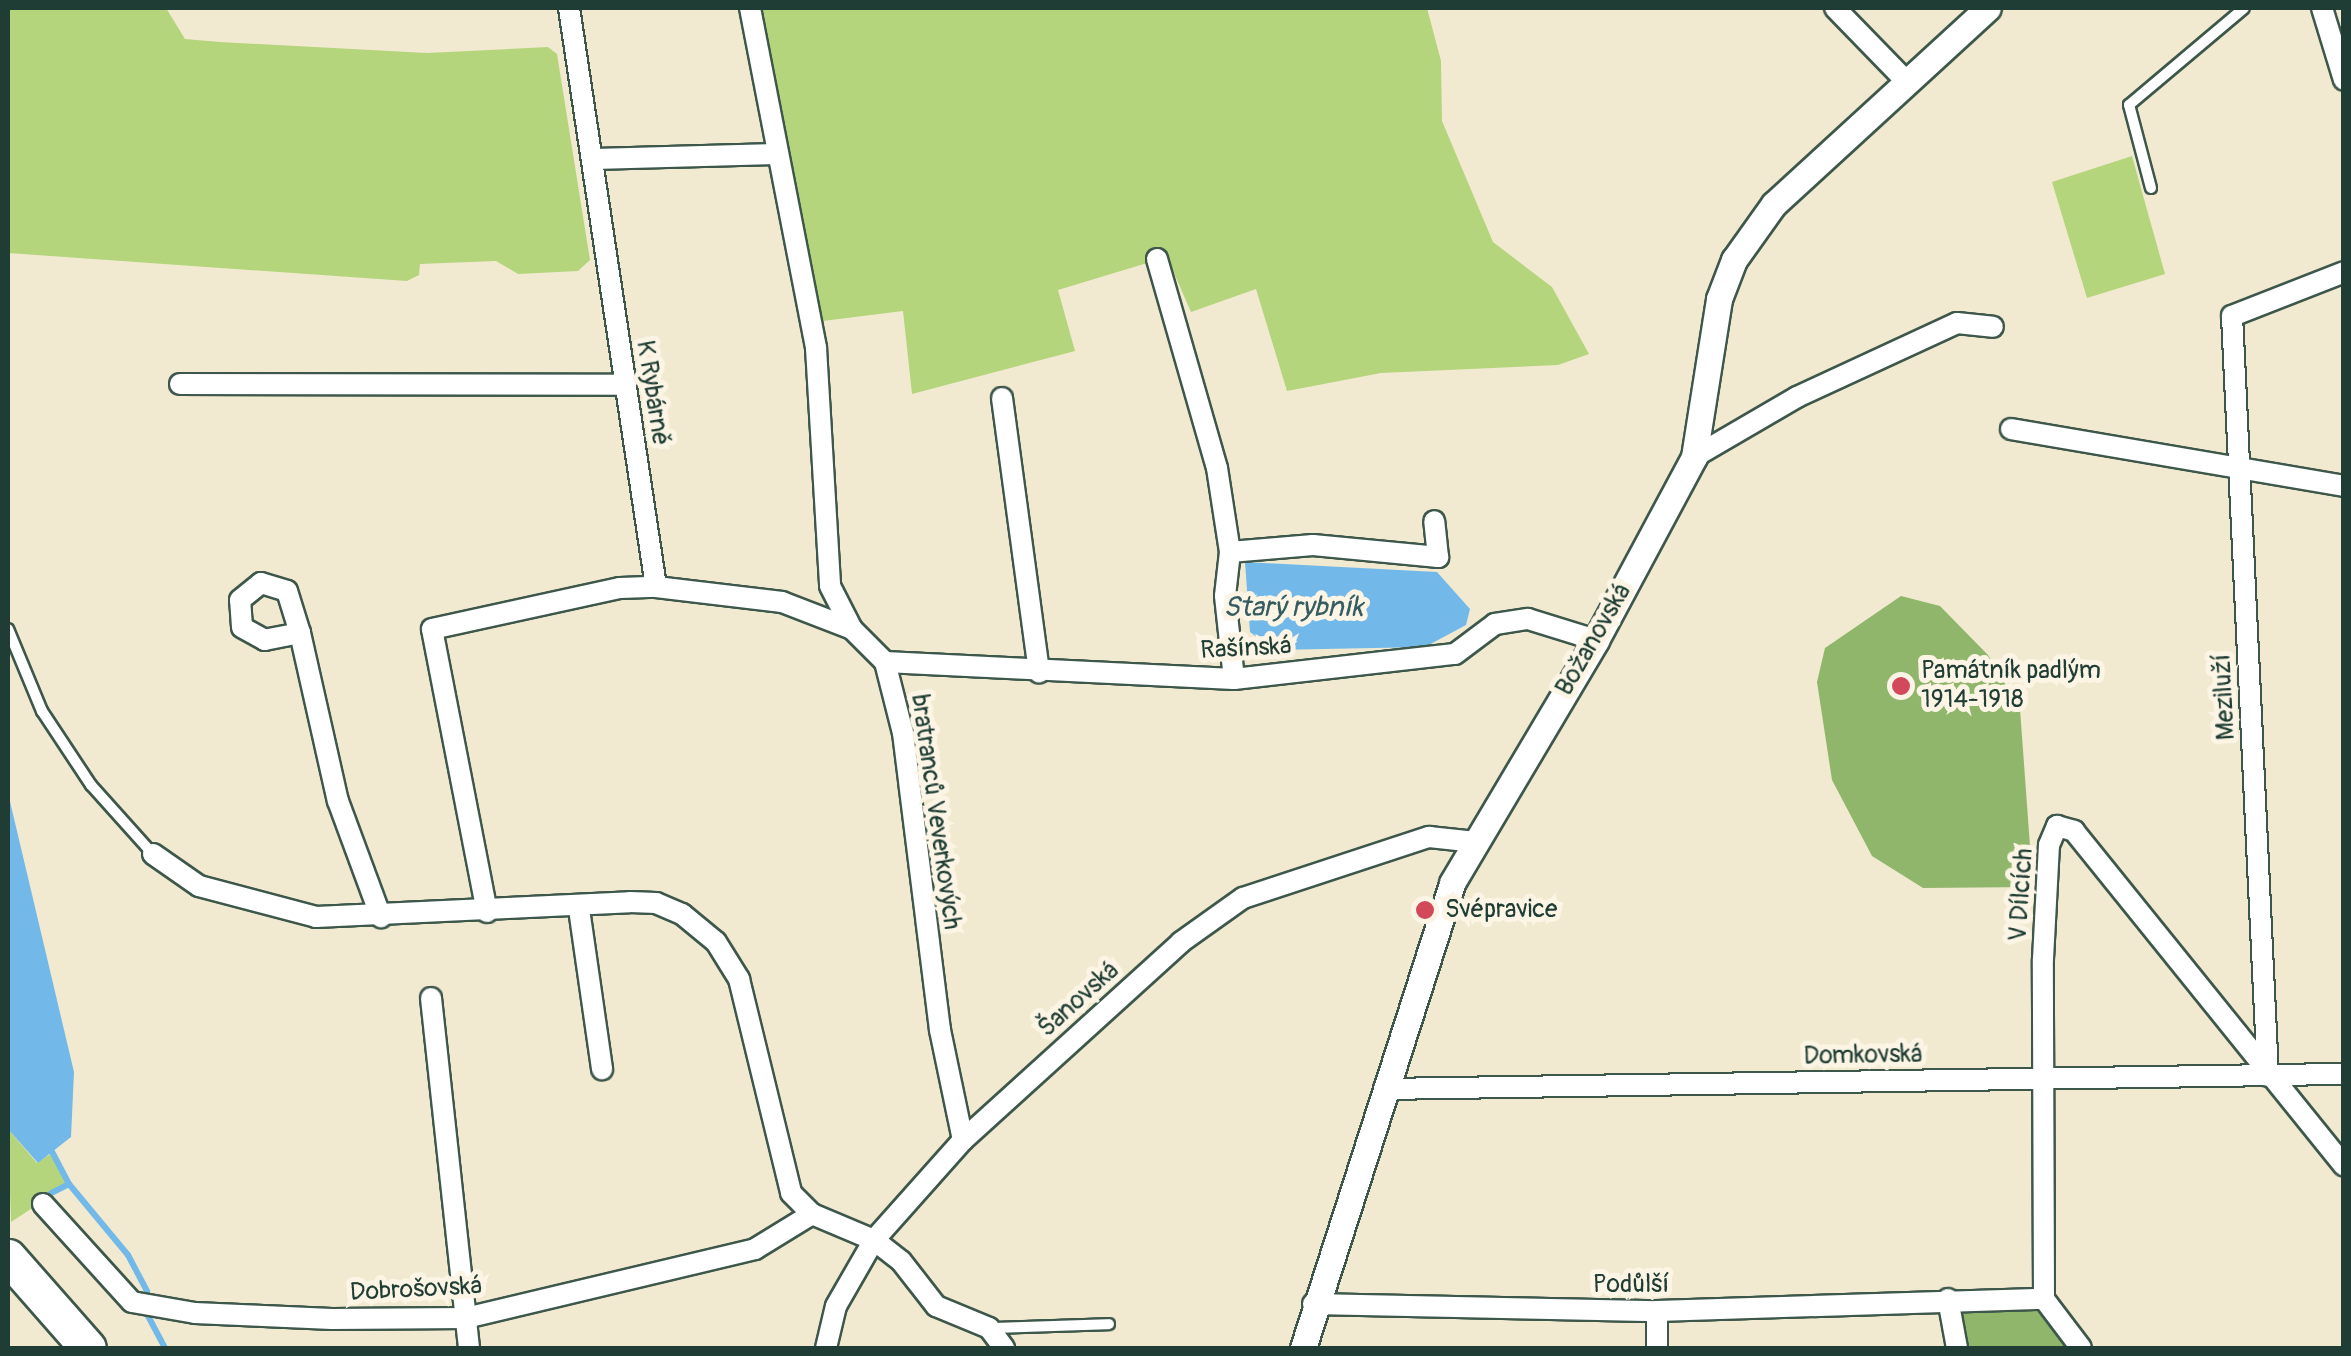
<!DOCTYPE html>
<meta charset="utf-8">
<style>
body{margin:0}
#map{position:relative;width:2351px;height:1356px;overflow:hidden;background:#f1ead0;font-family:Pangolin,sans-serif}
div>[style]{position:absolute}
.green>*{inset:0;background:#b5d57d}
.forest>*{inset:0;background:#90b66c}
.water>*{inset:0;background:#72b9e9}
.stream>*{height:6px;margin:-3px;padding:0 3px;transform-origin:3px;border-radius:3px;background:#72b9e9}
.roads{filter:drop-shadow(2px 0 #3e574b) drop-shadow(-2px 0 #3e574b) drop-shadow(0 2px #3e574b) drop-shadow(0 -2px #3e574b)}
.service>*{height:10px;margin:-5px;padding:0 5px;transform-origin:5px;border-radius:5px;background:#fff}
.minor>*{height:20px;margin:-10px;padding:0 10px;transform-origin:10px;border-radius:10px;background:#fff}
.tertiary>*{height:25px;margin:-12.5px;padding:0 12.5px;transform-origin:12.5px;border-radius:12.5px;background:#fff}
.motorway>*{height:35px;margin:-17.5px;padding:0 17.5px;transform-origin:17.5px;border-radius:17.5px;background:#fff}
.dots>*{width:28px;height:28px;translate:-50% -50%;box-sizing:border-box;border:5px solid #fcf5e5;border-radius:50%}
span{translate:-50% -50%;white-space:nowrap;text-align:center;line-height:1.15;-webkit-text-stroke:10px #fcf5e5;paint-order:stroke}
.street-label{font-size:25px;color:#1f3d34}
.poi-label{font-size:25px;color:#1f3d34}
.left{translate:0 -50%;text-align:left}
.water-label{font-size:28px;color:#345c61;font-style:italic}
.frame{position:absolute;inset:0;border:10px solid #1f3d34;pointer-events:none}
</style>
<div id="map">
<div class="green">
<div style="clip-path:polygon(8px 8px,166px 8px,185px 39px,220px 42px,427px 53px,548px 47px,557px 54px,590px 260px,578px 271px,518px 274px,496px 261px,420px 264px,419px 275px,407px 281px,8px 253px)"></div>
<div style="clip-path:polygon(760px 8px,1427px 8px,1441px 61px,1442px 121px,1493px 242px,1552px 287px,1589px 354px,1558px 365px,1381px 373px,1287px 391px,1256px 289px,1191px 312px,1167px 257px,1058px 290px,1075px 351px,912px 394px,903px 311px,823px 321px)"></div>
<div style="clip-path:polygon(2132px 156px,2165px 274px,2087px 298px,2052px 182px)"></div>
<div style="clip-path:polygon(8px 1129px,37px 1163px,52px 1153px,69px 1184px,11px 1222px)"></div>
</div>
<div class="forest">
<div style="clip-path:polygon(1901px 596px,1940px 606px,1988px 655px,2020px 709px,2033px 887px,1923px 888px,1872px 856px,1832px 780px,1817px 682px,1825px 648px)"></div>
<div style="clip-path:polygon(2026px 1302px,2046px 1312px,2071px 1348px,1962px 1348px,1956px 1307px)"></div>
</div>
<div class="water">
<div style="clip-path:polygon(1245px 562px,1437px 572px,1470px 609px,1466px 625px,1425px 647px,1274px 650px,1250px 632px)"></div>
<div style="clip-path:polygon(8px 793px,74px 1072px,71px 1137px,38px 1163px,8px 1129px)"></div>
</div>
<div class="stream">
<div style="left:49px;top:1146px;width:43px;rotate:62.2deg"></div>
<div style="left:69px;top:1184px;width:20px;rotate:153deg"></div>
<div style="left:69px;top:1184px;width:92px;rotate:50.3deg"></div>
<div style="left:128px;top:1255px;width:41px;rotate:62.2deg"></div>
<div style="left:147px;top:1314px;width:38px;rotate:62deg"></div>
</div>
<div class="roads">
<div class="service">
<div style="left:2151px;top:188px;width:86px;rotate:-104.8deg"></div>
<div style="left:2129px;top:105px;width:150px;rotate:-40.1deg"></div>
<div style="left:8px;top:629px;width:89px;rotate:67.5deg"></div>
<div style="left:42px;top:711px;width:89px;rotate:56.5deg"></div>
<div style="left:91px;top:785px;width:93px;rotate:48.1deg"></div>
<div style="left:991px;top:1328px;width:118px;rotate:-1.9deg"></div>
</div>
<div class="minor">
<div style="left:569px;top:8px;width:585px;rotate:81.45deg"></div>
<div style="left:750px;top:8px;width:346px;rotate:79deg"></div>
<div style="left:816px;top:348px;width:238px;rotate:86.6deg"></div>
<div style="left:830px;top:586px;width:48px;rotate:62.9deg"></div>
<div style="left:852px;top:629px;width:47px;rotate:45deg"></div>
<div style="left:885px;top:662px;width:73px;rotate:75.8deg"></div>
<div style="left:903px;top:733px;width:299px;rotate:82.9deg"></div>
<div style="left:940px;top:1030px;width:112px;rotate:78.2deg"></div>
<div style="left:1835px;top:8px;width:103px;rotate:45.8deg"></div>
<div style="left:2322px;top:8px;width:75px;rotate:73deg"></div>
<div style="left:595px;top:159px;width:180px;rotate:-1.6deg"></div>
<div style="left:1157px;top:259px;width:217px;rotate:74deg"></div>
<div style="left:1217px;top:468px;width:85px;rotate:81.2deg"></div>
<div style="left:1230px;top:552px;width:44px;rotate:96.5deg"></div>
<div style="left:1225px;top:596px;width:83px;rotate:83.8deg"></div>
<div style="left:180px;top:384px;width:446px;rotate:0.1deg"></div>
<div style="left:1002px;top:398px;width:277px;rotate:82.3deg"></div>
<div style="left:2011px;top:429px;width:338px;rotate:9.7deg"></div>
<div style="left:1694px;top:457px;width:119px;rotate:-30.2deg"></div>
<div style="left:1797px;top:397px;width:176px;rotate:-24.8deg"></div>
<div style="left:1957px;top:323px;width:36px;rotate:6deg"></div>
<div style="left:1230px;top:552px;width:83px;rotate:-4.8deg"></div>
<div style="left:1313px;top:545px;width:126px;rotate:5.5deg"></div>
<div style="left:1438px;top:557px;width:36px;rotate:-96deg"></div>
<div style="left:261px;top:583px;width:27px;rotate:17deg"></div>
<div style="left:287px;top:591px;width:44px;rotate:72.8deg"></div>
<div style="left:300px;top:633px;width:36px;rotate:169deg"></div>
<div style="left:265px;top:640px;width:26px;rotate:-151deg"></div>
<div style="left:242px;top:627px;width:27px;rotate:-94deg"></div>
<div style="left:240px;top:600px;width:27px;rotate:-39deg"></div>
<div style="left:300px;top:633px;width:172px;rotate:77.3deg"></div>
<div style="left:338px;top:801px;width:124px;rotate:69.7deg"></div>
<div style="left:885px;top:662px;width:349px;rotate:2.8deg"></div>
<div style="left:1234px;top:679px;width:222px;rotate:-6.5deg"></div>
<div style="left:1455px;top:654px;width:50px;rotate:-36.9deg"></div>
<div style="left:1495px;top:624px;width:33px;rotate:-9deg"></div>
<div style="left:1528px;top:619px;width:71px;rotate:17.2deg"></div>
<div style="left:153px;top:854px;width:56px;rotate:34.8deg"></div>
<div style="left:199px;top:886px;width:121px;rotate:14.8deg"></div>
<div style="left:316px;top:917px;width:314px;rotate:-2.7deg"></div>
<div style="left:630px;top:902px;width:26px;rotate:2deg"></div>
<div style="left:656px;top:903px;width:28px;rotate:23deg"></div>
<div style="left:682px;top:914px;width:44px;rotate:39.5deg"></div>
<div style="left:716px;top:942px;width:44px;rotate:58.1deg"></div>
<div style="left:739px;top:979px;width:220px;rotate:76.3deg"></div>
<div style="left:791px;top:1193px;width:30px;rotate:45deg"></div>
<div style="left:579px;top:909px;width:162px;rotate:81.8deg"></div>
<div style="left:487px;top:912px;width:288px;rotate:-101deg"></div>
<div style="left:432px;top:629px;width:192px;rotate:-12.3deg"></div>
<div style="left:620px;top:588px;width:36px;rotate:-2deg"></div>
<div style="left:656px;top:587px;width:127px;rotate:6.8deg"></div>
<div style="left:782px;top:602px;width:75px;rotate:21.1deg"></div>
<div style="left:431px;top:998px;width:352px;rotate:83.8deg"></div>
<div style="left:2268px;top:1076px;width:761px;rotate:-92.71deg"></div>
<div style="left:2232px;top:316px;width:120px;rotate:-21.4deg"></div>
<div style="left:1384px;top:1089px;width:960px;rotate:-0.9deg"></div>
<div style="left:43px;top:1204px;width:132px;rotate:47.8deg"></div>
<div style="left:132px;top:1302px;width:64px;rotate:9.9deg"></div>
<div style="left:195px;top:1313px;width:137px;rotate:2.5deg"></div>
<div style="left:332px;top:1319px;width:134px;rotate:-0.4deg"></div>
<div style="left:466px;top:1318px;width:297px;rotate:-13.4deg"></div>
<div style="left:755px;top:1249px;width:67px;rotate:-31.6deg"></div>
<div style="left:812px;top:1214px;width:67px;rotate:22.8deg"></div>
<div style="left:874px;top:1240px;width:34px;rotate:38deg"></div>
<div style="left:901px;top:1261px;width:57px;rotate:52.1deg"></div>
<div style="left:936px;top:1306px;width:57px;rotate:22.5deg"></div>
<div style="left:989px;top:1328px;width:25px;rotate:53deg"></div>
<div style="left:1948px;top:1299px;width:50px;rotate:79.6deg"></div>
<div style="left:2044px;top:1299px;width:340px;rotate:-90.2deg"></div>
<div style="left:2043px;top:959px;width:114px;rotate:-87deg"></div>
<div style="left:2049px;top:845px;width:21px;rotate:-67deg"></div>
<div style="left:2057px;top:826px;width:18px;rotate:16deg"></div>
<div style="left:2074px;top:831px;width:430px;rotate:51.1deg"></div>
<div style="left:2044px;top:1299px;width:61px;rotate:52.9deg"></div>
<div style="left:1313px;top:1304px;width:344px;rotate:1.2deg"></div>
<div style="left:1657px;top:1311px;width:387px;rotate:-1.8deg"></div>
<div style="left:826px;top:1348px;width:43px;rotate:-76.6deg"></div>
<div style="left:836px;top:1306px;width:76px;rotate:-60.1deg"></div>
<div style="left:874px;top:1240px;width:134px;rotate:-48.3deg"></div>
<div style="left:963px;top:1140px;width:294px;rotate:-42.2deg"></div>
<div style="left:1181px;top:942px;width:76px;rotate:-35.4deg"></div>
<div style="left:1243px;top:898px;width:196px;rotate:-18.2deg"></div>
<div style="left:1429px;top:837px;width:47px;rotate:6.1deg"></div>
<div style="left:1657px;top:1348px;width:37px;rotate:-90deg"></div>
</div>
<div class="tertiary">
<div style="left:1303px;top:1348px;width:488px;rotate:-72.2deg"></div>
<div style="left:1452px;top:883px;width:282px;rotate:-59.3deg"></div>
<div style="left:1596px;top:640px;width:208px;rotate:-61.8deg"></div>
<div style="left:1694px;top:457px;width:160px;rotate:-81deg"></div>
<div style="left:1719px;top:299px;width:42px;rotate:-69deg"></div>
<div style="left:1734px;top:260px;width:69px;rotate:-54.5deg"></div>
<div style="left:1774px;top:204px;width:290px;rotate:-42.5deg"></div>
</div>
<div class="motorway">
<div style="left:8px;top:1257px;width:121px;rotate:48.7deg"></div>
</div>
</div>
<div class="dots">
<div style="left:1901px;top:686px;background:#d1495b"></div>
<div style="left:1425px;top:910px;background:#d1495b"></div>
</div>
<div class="street-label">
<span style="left:652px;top:393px;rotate:81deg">K Rybárně</span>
<span style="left:1594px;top:640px;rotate:-60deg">Božanovská</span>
<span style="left:1246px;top:649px;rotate:-3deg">Rašínská</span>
<span style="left:2225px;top:697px;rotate:-93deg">Meziluží</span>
<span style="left:935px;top:812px;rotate:82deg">bratranců Veverkových</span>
<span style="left:2022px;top:895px;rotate:-86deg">V Dílcích</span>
<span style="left:1079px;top:1000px;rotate:-42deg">Šanovská</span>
<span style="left:1863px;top:1056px;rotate:-1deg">Domkovská</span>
<span style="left:1631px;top:1285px">Podůlší</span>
<span style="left:416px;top:1290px;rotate:-3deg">Dobrošovská</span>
</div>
<div class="poi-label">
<span class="left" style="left:1921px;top:686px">Památník padlým<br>1914-1918</span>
<span class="left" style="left:1445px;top:910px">Svépravice</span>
</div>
<div class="water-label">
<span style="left:1293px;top:608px">Starý rybník</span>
</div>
<div class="frame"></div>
</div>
